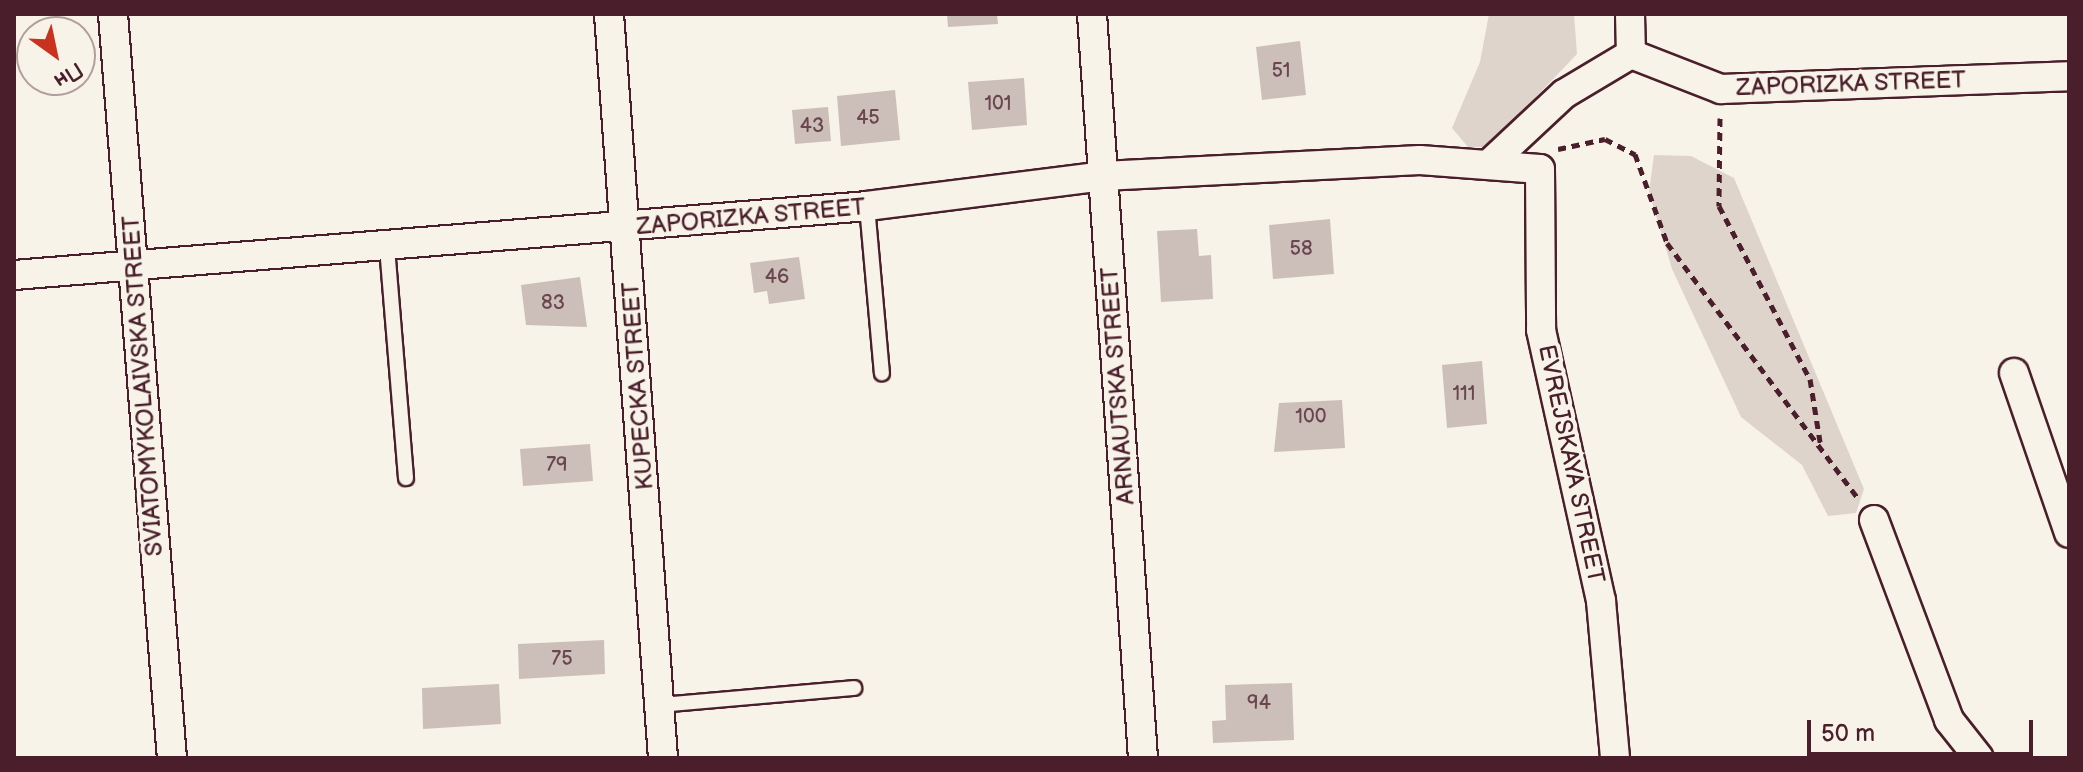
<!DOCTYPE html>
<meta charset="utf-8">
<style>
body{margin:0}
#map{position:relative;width:2083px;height:772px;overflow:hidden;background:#f7f3e8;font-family:"Balsamiq Sans",sans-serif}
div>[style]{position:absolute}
.green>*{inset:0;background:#ded4cc}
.building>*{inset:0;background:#ccbfb9}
.path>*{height:5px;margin-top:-2.5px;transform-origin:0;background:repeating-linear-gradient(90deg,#4a1f2b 0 8px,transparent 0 14px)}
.roads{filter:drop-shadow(2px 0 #4a1f2b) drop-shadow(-2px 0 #4a1f2b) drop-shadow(0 2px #4a1f2b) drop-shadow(0 -2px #4a1f2b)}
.service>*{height:14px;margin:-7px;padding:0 7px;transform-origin:7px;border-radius:7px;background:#f7f3e8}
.minor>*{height:28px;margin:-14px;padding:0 14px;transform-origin:14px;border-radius:14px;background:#f7f3e8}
span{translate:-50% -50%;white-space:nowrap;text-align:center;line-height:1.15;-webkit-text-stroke:8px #f7f3e8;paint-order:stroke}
.number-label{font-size:20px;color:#6a474e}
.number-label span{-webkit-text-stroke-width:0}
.street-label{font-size:24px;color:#4a1f2b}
.frame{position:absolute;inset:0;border:16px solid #4a1f2b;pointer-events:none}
.north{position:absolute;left:16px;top:16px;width:80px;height:80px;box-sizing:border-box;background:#f7f3e8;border:2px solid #b29e9c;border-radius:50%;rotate:147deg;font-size:22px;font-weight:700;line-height:32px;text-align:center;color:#4a1f2b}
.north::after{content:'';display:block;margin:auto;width:28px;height:36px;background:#c8321e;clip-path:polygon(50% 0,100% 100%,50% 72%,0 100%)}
.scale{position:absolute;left:1807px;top:720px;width:226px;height:36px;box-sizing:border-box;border:4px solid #4a1f2b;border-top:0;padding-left:10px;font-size:24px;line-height:28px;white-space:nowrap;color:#4a1f2b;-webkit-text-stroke:6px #f7f3e8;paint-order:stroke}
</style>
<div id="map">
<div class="green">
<div style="clip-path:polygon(1489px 14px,1574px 14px,1577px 54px,1488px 147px,1468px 147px,1452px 128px,1480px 62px)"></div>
<div style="clip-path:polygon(1654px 155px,1691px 156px,1734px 178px,1864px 489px,1856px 513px,1828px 516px,1802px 465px,1741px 417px,1672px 269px,1649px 192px)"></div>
</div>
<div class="building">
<div style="clip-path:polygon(947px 14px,997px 14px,998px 24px,948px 27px)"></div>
<div style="clip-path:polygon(1300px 41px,1306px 95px,1262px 100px,1256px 47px)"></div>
<div style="clip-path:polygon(1024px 78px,1027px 125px,972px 130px,968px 82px)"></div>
<div style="clip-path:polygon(895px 90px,900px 140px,841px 146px,837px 96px)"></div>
<div style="clip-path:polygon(828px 107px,831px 141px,795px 144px,792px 110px)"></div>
<div style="clip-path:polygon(1330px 219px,1334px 274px,1273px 279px,1269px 225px)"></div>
<div style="clip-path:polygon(1197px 229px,1199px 256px,1211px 255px,1213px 299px,1161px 302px,1157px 231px)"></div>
<div style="clip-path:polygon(799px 257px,805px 299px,769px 304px,767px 291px,754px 293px,750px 263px)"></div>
<div style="clip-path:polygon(580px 277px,587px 327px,526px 325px,521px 285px)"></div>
<div style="clip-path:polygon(1482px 361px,1487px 424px,1447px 428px,1442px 365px)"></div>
<div style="clip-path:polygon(1342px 400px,1345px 448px,1274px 452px,1279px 403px)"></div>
<div style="clip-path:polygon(590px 444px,593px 481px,523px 486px,520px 449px)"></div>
<div style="clip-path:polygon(604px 640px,605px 674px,519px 679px,518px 644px)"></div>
<div style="clip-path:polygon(1292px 683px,1294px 740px,1213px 743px,1212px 721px,1226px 720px,1225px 685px)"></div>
<div style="clip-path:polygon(499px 684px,501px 724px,423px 729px,422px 688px)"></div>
</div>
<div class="path">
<div style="left:1720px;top:118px;width:88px;rotate:90.7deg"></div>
<div style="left:1719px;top:206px;width:195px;rotate:62.3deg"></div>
<div style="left:1810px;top:379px;width:70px;rotate:80.9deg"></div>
<div style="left:1558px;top:149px;width:48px;rotate:-12deg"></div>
<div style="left:1605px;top:139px;width:34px;rotate:27deg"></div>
<div style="left:1635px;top:154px;width:95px;rotate:70.2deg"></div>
<div style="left:1667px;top:243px;width:321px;rotate:53.2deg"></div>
</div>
<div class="roads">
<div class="service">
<div style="left:867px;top:206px;width:168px;rotate:84.9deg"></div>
<div style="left:387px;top:247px;width:232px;rotate:85.3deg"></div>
<div style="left:660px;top:705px;width:195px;rotate:-5deg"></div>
</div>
<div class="minor">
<div style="left:113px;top:14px;width:746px;rotate:85.47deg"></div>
<div style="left:609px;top:14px;width:746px;rotate:85.85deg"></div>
<div style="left:1092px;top:14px;width:746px;rotate:86.08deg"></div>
<div style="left:1630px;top:14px;width:40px;rotate:88.6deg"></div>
<div style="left:1488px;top:165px;width:104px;rotate:-43.1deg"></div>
<div style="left:1564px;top:94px;width:78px;rotate:-30.8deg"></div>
<div style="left:1631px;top:54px;width:97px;rotate:21.3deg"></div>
<div style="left:1721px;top:89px;width:348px;rotate:-2.1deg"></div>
<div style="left:14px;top:275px;width:856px;rotate:-4.62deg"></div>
<div style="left:867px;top:206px;width:238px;rotate:-7.2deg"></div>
<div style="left:1103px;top:176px;width:317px;rotate:-2.9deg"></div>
<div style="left:1420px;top:160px;width:120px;rotate:4.3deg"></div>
<div style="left:1540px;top:169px;width:161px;rotate:89.6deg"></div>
<div style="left:1541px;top:330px;width:278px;rotate:77.5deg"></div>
<div style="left:1601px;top:601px;width:158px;rotate:84.9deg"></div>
<div style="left:2014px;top:373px;width:169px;rotate:71deg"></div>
<div style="left:1874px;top:520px;width:214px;rotate:69.4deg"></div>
<div style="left:1949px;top:720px;width:48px;rotate:51.7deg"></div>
</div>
</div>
<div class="number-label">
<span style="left:1281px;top:71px">51</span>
<span style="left:998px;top:104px">101</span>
<span style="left:868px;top:118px">45</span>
<span style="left:812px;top:126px">43</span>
<span style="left:1301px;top:249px">58</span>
<span style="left:777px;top:277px">46</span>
<span style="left:553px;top:303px">83</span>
<span style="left:1464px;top:394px">111</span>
<span style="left:1311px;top:417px">100</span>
<span style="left:557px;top:465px">79</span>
<span style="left:562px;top:659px">75</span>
<span style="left:1259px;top:703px">94</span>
</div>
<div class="street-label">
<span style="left:1851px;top:84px;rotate:-2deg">ZAPORIZKA STREET</span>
<span style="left:751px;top:217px;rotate:-5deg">ZAPORIZKA STREET</span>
<span style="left:143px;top:386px;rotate:-94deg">SVIATOMYKOLAIVSKA STREET</span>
<span style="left:638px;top:386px;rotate:-94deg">KUPECKA STREET</span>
<span style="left:1118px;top:386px;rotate:-94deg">ARNAUTSKA STREET</span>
<span style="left:1571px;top:464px;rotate:78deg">EVREJSKAYA STREET</span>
</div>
<div class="frame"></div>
<div class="north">Пн</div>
<div class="scale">50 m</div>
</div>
